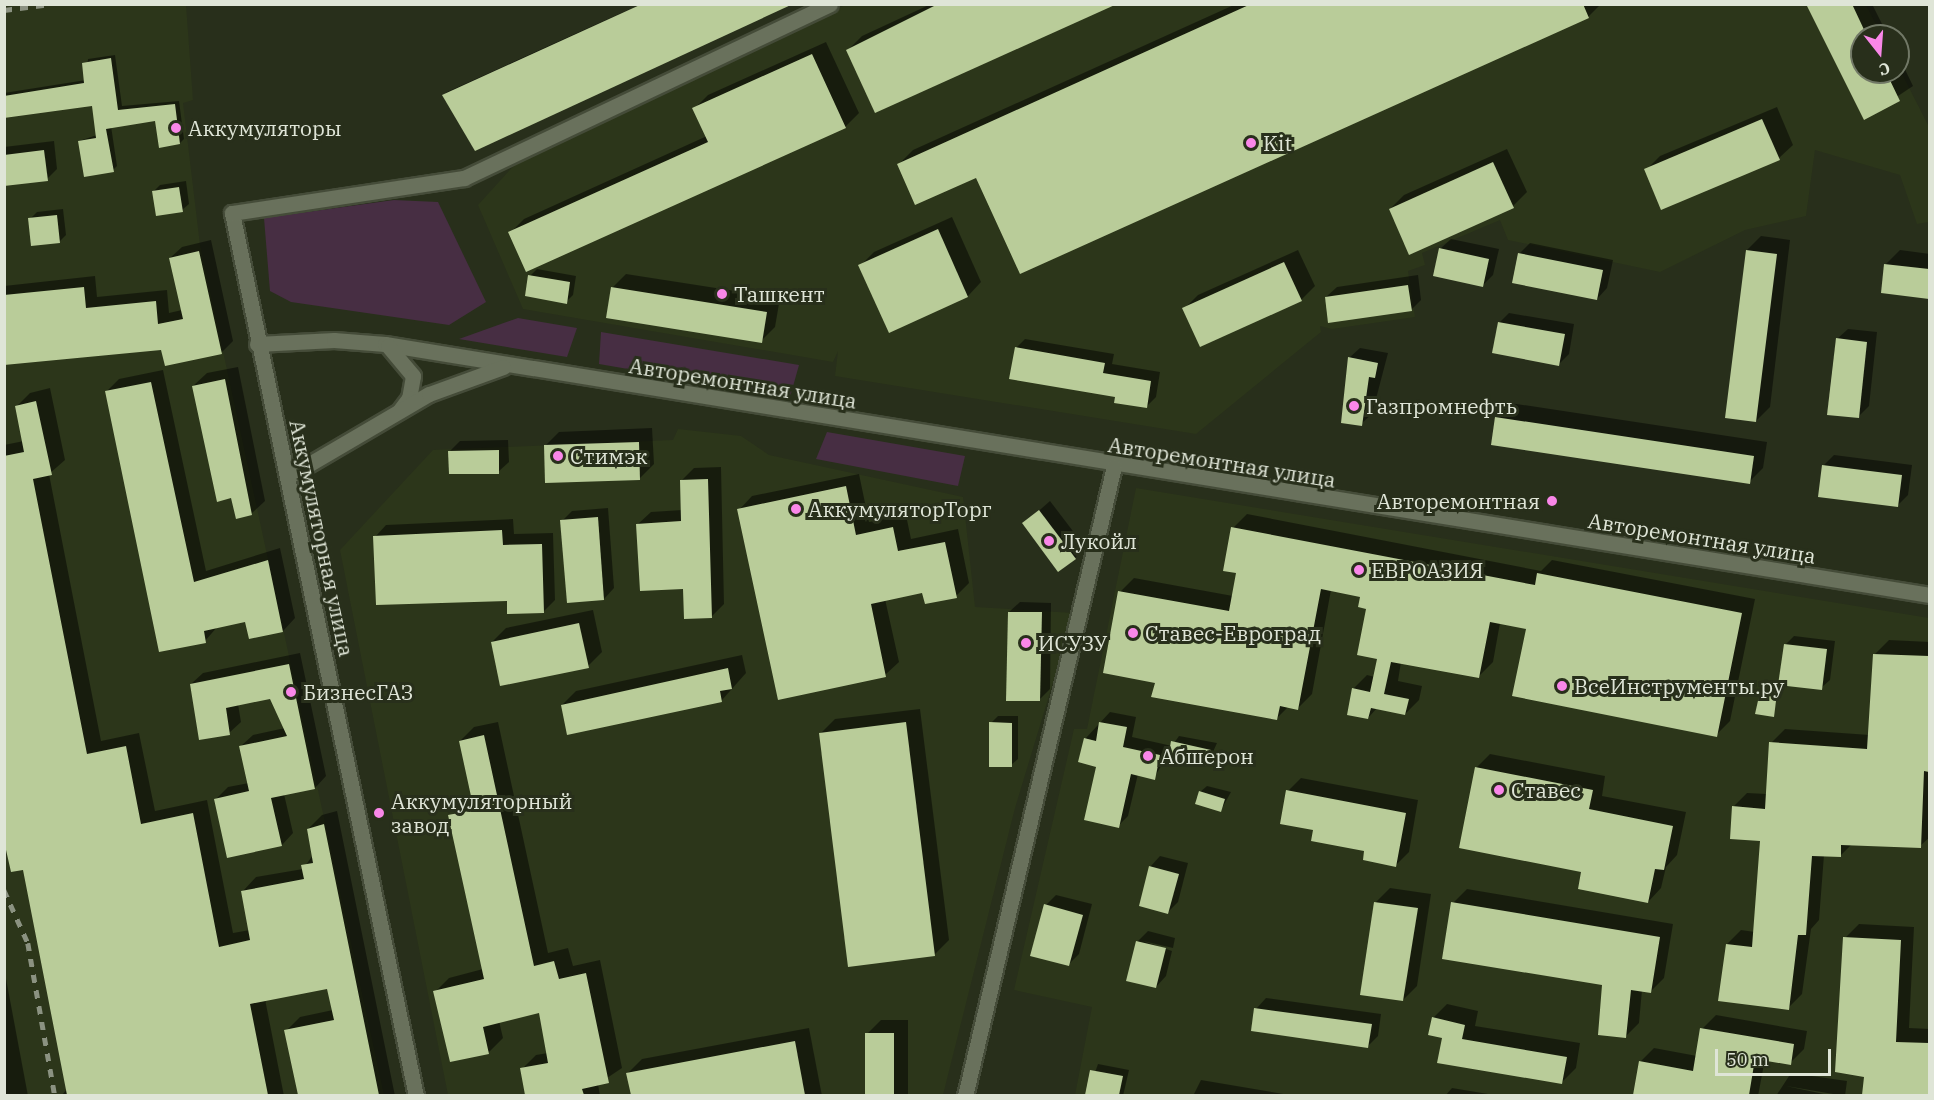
<!DOCTYPE html>
<meta charset="utf-8">
<style>
body{margin:0}
#map{position:relative;width:1934px;height:1100px;overflow:hidden;background:#282f1b;font-family:"IBM Plex Serif",serif}
div>[style]{position:absolute}
.built>*{inset:0;background:#2c361a}
.green>*{inset:0;background:#472e43}
.shadow>*{inset:0;background:#0007}
.building>*{inset:0;background:#b9cc99}
.roads{filter:drop-shadow(2px 0 #454c39) drop-shadow(-2px 0 #454c39) drop-shadow(0 2px #454c39) drop-shadow(0 -2px #454c39)}
.minor>*{height:15px;margin:-7.5px;padding:0 7.5px;transform-origin:7.5px;border-radius:7.5px;background:#69715c}
.rail>*{height:4.5px;margin-top:-2.25px;transform-origin:0;background:repeating-linear-gradient(90deg,#8b9281 0 8px,transparent 0 16px)}
.dots>*{width:16px;height:16px;translate:-50% -50%;box-sizing:border-box;border:3px solid #282f1b;border-radius:50%}
span{translate:-50% -50%;white-space:nowrap;text-align:center;line-height:1.15;-webkit-text-stroke:6px #282f1b;paint-order:stroke}
.poi-label{font-size:21px;color:#dfe5d7}
.left{translate:0 -50%;text-align:left}
.right{translate:-100% -50%;text-align:right}
.street-label{font-size:21px;color:#dfe5d7}
.frame{position:absolute;inset:0;border:6px solid #dfe5d7;pointer-events:none}
.north{position:absolute;left:1850px;top:24px;width:60px;height:60px;box-sizing:border-box;background:#282f1b;border:2px solid #717866;border-radius:50%;rotate:163deg;font-size:16px;font-weight:700;line-height:24px;text-align:center;color:#dfe5d7}
.north::after{content:'';display:block;margin:auto;width:21px;height:27px;background:#f987e8;clip-path:polygon(50% 0,100% 100%,50% 72%,0 100%)}
.scale{position:absolute;left:1715px;top:1049px;width:116px;height:27px;box-sizing:border-box;border:3px solid #dfe5d7;border-top:0;padding-left:8px;font-size:18px;line-height:21px;white-space:nowrap;color:#dfe5d7;-webkit-text-stroke:4px #282f1b;paint-order:stroke}
</style>
<div id="map">
<div class="built">
<div style="clip-path:polygon(5px 5px,186px 5px,193px 100px,183px 103px,200px 245px,384px 1095px,5px 1096px)"></div>
<div style="clip-path:polygon(845px 5px,1866px 5px,1882px 36px,1862px 36px,1862px 72px,1898px 72px,1898px 66px,1929px 127px,1929px 222px,1917px 224px,1900px 175px,1815px 150px,1806px 216px,1745px 230px,1660px 272px,1508px 240px,1500px 220px,1422px 253px,1425px 265px,1408px 271px,1415px 317px,1332px 329px,1320px 326px,1321px 332px,1196px 434px,835px 376px,838px 351px,833px 362px,523px 309px,478px 205px,518px 161px)"></div>
<div style="clip-path:polygon(678px 429px,741px 436px,769px 455px,963px 497px,975px 607px,1074px 613px,1015px 808px,943px 1095px,448px 1095px,340px 550px,433px 450px,673px 440px)"></div>
<div style="clip-path:polygon(1136px 488px,1929px 618px,1929px 1095px,1075px 1095px,1092px 1007px,1014px 990px,1074px 729px,1087px 729px)"></div>
</div>
<div class="green">
<div style="clip-path:polygon(394px 200px,438px 202px,486px 302px,449px 325px,291px 302px,270px 291px,264px 218px)"></div>
<div style="clip-path:polygon(518px 318px,577px 328px,567px 357px,459px 339px)"></div>
<div style="clip-path:polygon(601px 332px,799px 365px,790px 397px,599px 364px)"></div>
<div style="clip-path:polygon(827px 432px,965px 456px,958px 486px,816px 459px)"></div>
</div>
<div class="shadow">
<div style="clip-path:polygon(641px 4px,444px 95px,447px 92px)"></div>
<div style="clip-path:polygon(931px 4px,1113px 4px,848px 50px,862px 36px)"></div>
<div style="clip-path:polygon(1236px 4px,1601px 4px,1588px 17px,977px 176px,899px 164px,913px 150px)"></div>
<div style="clip-path:polygon(1808px 4px,1872px 4px,1888px 36px,1862px 36px,1862px 72px,1898px 72px,1898px 55px,1913px 86px,1865px 118px)"></div>
<div style="clip-path:polygon(826px 42px,859px 113px,845px 127px,510px 233px,524px 219px,707px 136px,694px 109px,708px 95px)"></div>
<div style="clip-path:polygon(115px 55px,122px 106px,179px 101px,184px 139px,180px 143px,156px 120px,111px 126px,117px 166px,113px 170px,79px 141px,97px 135px,93px 104px,4px 117px,4px 93px,86px 80px,88px 59px)"></div>
<div style="clip-path:polygon(1777px 107px,1793px 145px,1779px 158px,1646px 170px,1660px 156px)"></div>
<div style="clip-path:polygon(54px 141px,57px 169px,47px 179px,4px 184px,4px 147px)"></div>
<div style="clip-path:polygon(1507px 149px,1527px 192px,1513px 206px,1390px 209px,1404px 195px)"></div>
<div style="clip-path:polygon(186px 181px,189px 204px,182px 210px,153px 192px,160px 185px)"></div>
<div style="clip-path:polygon(63px 209px,66px 235px,59px 242px,30px 219px,37px 212px)"></div>
<div style="clip-path:polygon(952px 217px,981px 282px,968px 296px,890px 331px,860px 266px,874px 252px)"></div>
<div style="clip-path:polygon(1761px 236px,1790px 240px,1770px 407px,1756px 421px,1747px 250px)"></div>
<div style="clip-path:polygon(1451px 239px,1499px 249px,1493px 275px,1483px 285px,1440px 249px)"></div>
<div style="clip-path:polygon(211px 240px,233px 341px,222px 352px,162px 348px,4px 364px,4px 286px,95px 276px,97px 297px,167px 290px,169px 313px,182px 310px,170px 258px,182px 247px)"></div>
<div style="clip-path:polygon(1530px 243px,1613px 260px,1607px 288px,1597px 299px,1519px 254px)"></div>
<div style="clip-path:polygon(1298px 250px,1315px 286px,1301px 300px,1184px 309px,1198px 295px)"></div>
<div style="clip-path:polygon(1900px 250px,1930px 254px,1930px 297px,1882px 291px,1886px 264px)"></div>
<div style="clip-path:polygon(537px 269px,576px 276px,573px 295px,566px 302px,530px 276px)"></div>
<div style="clip-path:polygon(626px 274px,780px 298px,775px 327px,761px 341px,612px 288px)"></div>
<div style="clip-path:polygon(1418px 275px,1421px 300px,1411px 310px,1326px 297px,1337px 287px)"></div>
<div style="clip-path:polygon(1509px 313px,1574px 324px,1569px 354px,1559px 364px,1499px 323px)"></div>
<div style="clip-path:polygon(1848px 329px,1877px 332px,1869px 406px,1858px 417px,1837px 339px)"></div>
<div style="clip-path:polygon(1025px 339px,1114px 354px,1112px 364px,1160px 372px,1156px 397px,1146px 407px,1117px 396px,1016px 348px)"></div>
<div style="clip-path:polygon(1360px 348px,1388px 353px,1372px 414px,1361px 424px,1349px 358px)"></div>
<div style="clip-path:polygon(238px 367px,265px 501px,251px 514px,232px 497px,193px 386px,207px 373px)"></div>
<div style="clip-path:polygon(163px 370px,206px 571px,280px 548px,295px 618px,283px 631px,246px 620px,218px 626px,205px 641px,106px 392px,119px 379px)"></div>
<div style="clip-path:polygon(50px 388px,65px 460px,49px 474px,101px 741px,139px 733px,155px 811px,207px 800px,233px 933px,250px 930px,243px 891px,256px 877px,303px 869px,313px 855px,308px 829px,322px 815px,337px 811px,395px 1096px,300px 1096px,286px 1031px,300px 1017px,333px 1010px,328px 987px,265px 999px,284px 1096px,61px 1096px,68px 1088px,25px 868px,4px 834px,4px 445px,24px 441px,16px 407px,30px 393px)"></div>
<div style="clip-path:polygon(1510px 403px,1767px 442px,1763px 468px,1749px 482px,1496px 417px)"></div>
<div style="clip-path:polygon(652px 428px,654px 464px,640px 478px,545px 446px,559px 432px)"></div>
<div style="clip-path:polygon(508px 440px,509px 462px,498px 472px,450px 451px,460px 441px)"></div>
<div style="clip-path:polygon(1834px 455px,1912px 465px,1908px 495px,1897px 506px,1824px 465px)"></div>
<div style="clip-path:polygon(721px 467px,724px 604px,712px 616px,638px 524px,651px 512px,682px 510px,681px 481px,694px 468px)"></div>
<div style="clip-path:polygon(859px 474px,869px 522px,906px 515px,911px 539px,958px 529px,969px 583px,956px 596px,924px 591px,885px 599px,899px 662px,885px 675px,739px 510px,752px 496px)"></div>
<div style="clip-path:polygon(1050px 501px,1085px 547px,1075px 558px,1024px 524px)"></div>
<div style="clip-path:polygon(608px 508px,614px 588px,604px 599px,562px 521px,572px 511px)"></div>
<div style="clip-path:polygon(1247px 514px,1541px 571px,1552px 560px,1755px 599px,1730px 721px,1716px 735px,1528px 628px,1500px 623px,1493px 662px,1479px 676px,1401px 662px,1398px 681px,1422px 686px,1419px 700px,1405px 714px,1377px 708px,1368px 718px,1353px 689px,1367px 675px,1375px 677px,1378px 658px,1367px 608px,1362px 596px,1331px 590px,1312px 694px,1298px 708px,1289px 706px,1277px 718px,1156px 682px,1120px 592px,1134px 578px,1233px 596px,1238px 572px,1233px 528px)"></div>
<div style="clip-path:polygon(513px 519px,514px 534px,553px 533px,555px 600px,543px 612px,375px 537px,386px 525px)"></div>
<div style="clip-path:polygon(1020px 602px,1051px 603px,1050px 689px,1039px 700px,1009px 612px)"></div>
<div style="clip-path:polygon(593px 610px,602px 652px,588px 666px,492px 642px,506px 628px)"></div>
<div style="clip-path:polygon(1794px 636px,1835px 641px,1830px 680px,1821px 688px,1780px 684px,1773px 715px,1763px 684px,1780px 683px,1785px 645px)"></div>
<div style="clip-path:polygon(1889px 640px,1930px 642px,1930px 837px,1920px 846px,1852px 844px,1840px 856px,1824px 855px,1819px 920px,1811px 929px,1802px 994px,1788px 1008px,1727px 944px,1741px 930px,1755px 932px,1761px 840px,1733px 807px,1747px 793px,1767px 794px,1771px 743px,1785px 729px,1870px 735px,1875px 654px)"></div>
<div style="clip-path:polygon(300px 653px,326px 776px,315px 788px,284px 794px,293px 833px,282px 845px,216px 799px,228px 787px,249px 783px,241px 746px,253px 735px,285px 728px,271px 697px,238px 704px,241px 722px,229px 733px,191px 684px,203px 673px)"></div>
<div style="clip-path:polygon(742px 655px,746px 673px,722px 700px,562px 705px,576px 691px)"></div>
<div style="clip-path:polygon(920px 709px,949px 940px,935px 954px,849px 965px,821px 733px,835px 719px)"></div>
<div style="clip-path:polygon(1110px 712px,1136px 717px,1132px 737px,1172px 746px,1179px 736px,1217px 743px,1207px 765px,1167px 756px,1154px 778px,1138px 774px,1128px 816px,1118px 826px,1085px 739px)"></div>
<div style="clip-path:polygon(998px 716px,1018px 716px,1018px 759px,1011px 765px,991px 723px)"></div>
<div style="clip-path:polygon(498px 722px,548px 953px,568px 948px,573px 966px,600px 960px,622px 1068px,598px 1084px,600px 1096px,526px 1096px,522px 1069px,536px 1055px,548px 1053px,540px 1011px,499px 1021px,503px 1038px,489px 1052px,435px 992px,449px 978px,483px 969px,450px 816px,473px 800px,460px 741px,474px 727px)"></div>
<div style="clip-path:polygon(1490px 754px,1605px 776px,1602px 796px,1686px 812px,1677px 855px,1666px 867px,1661px 888px,1648px 902px,1583px 871px,1461px 847px,1477px 767px)"></div>
<div style="clip-path:polygon(1301px 778px,1418px 800px,1409px 852px,1396px 865px,1315px 829px,1288px 791px)"></div>
<div style="clip-path:polygon(1207px 786px,1231px 792px,1221px 810px,1200px 792px)"></div>
<div style="clip-path:polygon(1160px 856px,1188px 863px,1178px 902px,1168px 912px,1150px 867px)"></div>
<div style="clip-path:polygon(1390px 888px,1431px 894px,1417px 986px,1403px 1000px,1376px 902px)"></div>
<div style="clip-path:polygon(1467px 889px,1673px 924px,1664px 978px,1650px 992px,1642px 990px,1639px 1023px,1626px 1036px,1604px 984px,1453px 903px)"></div>
<div style="clip-path:polygon(1056px 895px,1092px 904px,1079px 954px,1068px 965px,1046px 905px)"></div>
<div style="clip-path:polygon(1859px 924px,1914px 927px,1909px 1028px,1930px 1029px,1930px 1096px,1863px 1094px,1866px 1076px,1845px 938px)"></div>
<div style="clip-path:polygon(1148px 931px,1175px 938px,1173px 948px,1143px 941px,1172px 951px,1166px 976px,1156px 987px,1138px 941px)"></div>
<div style="clip-path:polygon(4px 968px,28px 1096px,4px 1096px)"></div>
<div style="clip-path:polygon(1266px 998px,1381px 1014px,1378px 1036px,1368px 1046px,1256px 1009px)"></div>
<div style="clip-path:polygon(1447px 1004px,1478px 1011px,1475px 1026px,1580px 1043px,1576px 1068px,1562px 1082px,1443px 1037px,1433px 1018px)"></div>
<div style="clip-path:polygon(1716px 1015px,1807px 1031px,1804px 1049px,1790px 1063px,1765px 1059px,1758px 1096px,1634px 1096px,1640px 1062px,1654px 1048px,1697px 1056px,1702px 1029px)"></div>
<div style="clip-path:polygon(881px 1020px,908px 1020px,908px 1096px,866px 1096px,867px 1034px)"></div>
<div style="clip-path:polygon(809px 1028px,822px 1096px,632px 1096px,628px 1073px,642px 1059px)"></div>
<div style="clip-path:polygon(1098px 1064px,1129px 1070px,1123px 1096px,1087px 1095px)"></div>
<div style="clip-path:polygon(1791px 1073px,1847px 1081px,1845px 1096px,1786px 1086px,1833px 1096px,1776px 1096px)"></div>
<div style="clip-path:polygon(1201px 1080px,1295px 1096px,1193px 1096px)"></div>
<div style="clip-path:polygon(1452px 1088px,1500px 1096px,1445px 1096px)"></div>
</div>
<div class="building">
<div style="clip-path:polygon(642px 4px,793px 4px,475px 151px,442px 95px)"></div>
<div style="clip-path:polygon(938px 4px,1117px 4px,875px 113px,846px 50px)"></div>
<div style="clip-path:polygon(1251px 4px,1583px 4px,1589px 18px,1020px 274px,976px 178px,915px 205px,897px 164px)"></div>
<div style="clip-path:polygon(1806px 4px,1852px 4px,1867px 36px,1862px 36px,1862px 72px,1886px 72px,1900px 101px,1864px 120px)"></div>
<div style="clip-path:polygon(812px 54px,846px 128px,526px 272px,508px 232px,708px 142px,692px 108px)"></div>
<div style="clip-path:polygon(111px 58px,118px 110px,175px 104px,180px 144px,159px 148px,155px 121px,106px 129px,114px 172px,84px 177px,78px 141px,96px 138px,92px 106px,4px 118px,4px 96px,84px 83px,82px 63px)"></div>
<div style="clip-path:polygon(1762px 119px,1780px 160px,1661px 210px,1644px 169px)"></div>
<div style="clip-path:polygon(44px 150px,48px 181px,4px 186px,4px 155px)"></div>
<div style="clip-path:polygon(1493px 162px,1514px 208px,1409px 255px,1389px 209px)"></div>
<div style="clip-path:polygon(179px 187px,183px 212px,156px 216px,152px 191px)"></div>
<div style="clip-path:polygon(57px 215px,60px 243px,31px 246px,28px 218px)"></div>
<div style="clip-path:polygon(938px 229px,968px 297px,889px 333px,858px 265px)"></div>
<div style="clip-path:polygon(1439px 248px,1489px 259px,1483px 287px,1433px 276px)"></div>
<div style="clip-path:polygon(1746px 250px,1777px 254px,1756px 422px,1725px 418px)"></div>
<div style="clip-path:polygon(199px 251px,222px 354px,165px 366px,161px 350px,4px 365px,4px 295px,84px 287px,86px 308px,156px 301px,158px 324px,183px 319px,169px 258px)"></div>
<div style="clip-path:polygon(1518px 253px,1603px 270px,1597px 300px,1512px 283px)"></div>
<div style="clip-path:polygon(1284px 262px,1302px 301px,1200px 347px,1182px 308px)"></div>
<div style="clip-path:polygon(1884px 264px,1929px 269px,1929px 299px,1881px 293px)"></div>
<div style="clip-path:polygon(528px 275px,570px 282px,567px 304px,525px 296px)"></div>
<div style="clip-path:polygon(1408px 285px,1412px 311px,1328px 323px,1325px 297px)"></div>
<div style="clip-path:polygon(611px 287px,767px 312px,762px 343px,606px 318px)"></div>
<div style="clip-path:polygon(1498px 322px,1565px 334px,1559px 366px,1492px 353px)"></div>
<div style="clip-path:polygon(1836px 338px,1867px 342px,1859px 418px,1827px 415px)"></div>
<div style="clip-path:polygon(1015px 347px,1105px 363px,1103px 373px,1151px 381px,1147px 408px,1114px 403px,1115px 397px,1009px 379px)"></div>
<div style="clip-path:polygon(1348px 357px,1378px 363px,1375px 378px,1369px 377px,1362px 426px,1341px 423px)"></div>
<div style="clip-path:polygon(225px 379px,252px 515px,236px 519px,231px 498px,217px 502px,192px 386px)"></div>
<div style="clip-path:polygon(151px 382px,194px 582px,268px 560px,283px 632px,249px 639px,245px 622px,204px 631px,206px 643px,159px 652px,105px 391px)"></div>
<div style="clip-path:polygon(36px 401px,52px 475px,33px 479px,87px 754px,126px 746px,141px 824px,193px 813px,219px 947px,250px 940px,241px 891px,304px 879px,301px 865px,313px 863px,307px 829px,324px 824px,379px 1095px,298px 1095px,284px 1030px,334px 1020px,327px 989px,250px 1004px,268px 1095px,67px 1095px,23px 870px,11px 872px,4px 841px,4px 456px,24px 452px,15px 406px)"></div>
<div style="clip-path:polygon(1495px 417px,1754px 456px,1750px 484px,1491px 445px)"></div>
<div style="clip-path:polygon(639px 442px,640px 480px,545px 483px,544px 445px)"></div>
<div style="clip-path:polygon(499px 450px,499px 474px,449px 474px,448px 451px)"></div>
<div style="clip-path:polygon(1822px 465px,1902px 475px,1898px 507px,1818px 497px)"></div>
<div style="clip-path:polygon(708px 479px,712px 618px,684px 619px,683px 589px,640px 591px,636px 524px,681px 521px,680px 480px)"></div>
<div style="clip-path:polygon(846px 486px,856px 535px,893px 527px,898px 551px,945px 542px,957px 598px,925px 604px,922px 593px,871px 604px,886px 677px,778px 700px,737px 509px)"></div>
<div style="clip-path:polygon(1039px 510px,1076px 559px,1058px 572px,1022px 523px)"></div>
<div style="clip-path:polygon(598px 517px,604px 600px,567px 603px,560px 520px)"></div>
<div style="clip-path:polygon(1231px 527px,1535px 585px,1537px 573px,1742px 613px,1717px 737px,1512px 696px,1526px 629px,1490px 622px,1479px 678px,1391px 662px,1384px 694px,1409px 699px,1405px 715px,1371px 708px,1368px 719px,1347px 715px,1352px 688px,1370px 692px,1377px 659px,1357px 655px,1366px 609px,1358px 607px,1360px 597px,1321px 589px,1298px 710px,1280px 706px,1277px 720px,1151px 697px,1155px 683px,1103px 673px,1118px 591px,1229px 611px,1236px 573px,1223px 571px)"></div>
<div style="clip-path:polygon(502px 530px,503px 545px,542px 544px,544px 613px,507px 614px,507px 601px,376px 605px,373px 536px)"></div>
<div style="clip-path:polygon(1008px 612px,1042px 612px,1040px 701px,1006px 701px)"></div>
<div style="clip-path:polygon(579px 623px,589px 668px,500px 686px,491px 642px)"></div>
<div style="clip-path:polygon(1784px 644px,1827px 649px,1822px 690px,1778px 685px)"></div>
<div style="clip-path:polygon(1873px 654px,1929px 656px,1929px 772px,1924px 771px,1921px 848px,1841px 845px,1841px 857px,1812px 856px,1806px 935px,1798px 935px,1789px 1010px,1718px 1001px,1726px 944px,1752px 947px,1760px 841px,1730px 839px,1732px 806px,1765px 809px,1769px 742px,1867px 749px)"></div>
<div style="clip-path:polygon(289px 664px,315px 789px,271px 798px,282px 846px,227px 858px,214px 799px,249px 791px,239px 746px,287px 736px,270px 699px,226px 708px,230px 735px,199px 740px,190px 684px)"></div>
<div style="clip-path:polygon(728px 668px,732px 689px,720px 691px,722px 702px,567px 735px,561px 705px)"></div>
<div style="clip-path:polygon(1762px 683px,1778px 685px,1774px 717px,1755px 714px)"></div>
<div style="clip-path:polygon(906px 722px,935px 956px,848px 967px,819px 733px)"></div>
<div style="clip-path:polygon(989px 722px,1012px 723px,1012px 767px,989px 767px)"></div>
<div style="clip-path:polygon(1099px 722px,1127px 727px,1123px 747px,1160px 755px,1155px 780px,1131px 774px,1119px 828px,1084px 820px,1096px 767px,1078px 762px,1084px 738px,1096px 741px)"></div>
<div style="clip-path:polygon(484px 735px,534px 966px,554px 961px,559px 979px,586px 973px,609px 1083px,582px 1089px,584px 1095px,525px 1095px,520px 1068px,548px 1063px,539px 1013px,483px 1027px,489px 1054px,450px 1062px,433px 991px,484px 979px,448px 815px,474px 810px,459px 741px)"></div>
<div style="clip-path:polygon(1171px 741px,1211px 750px,1208px 766px,1168px 758px)"></div>
<div style="clip-path:polygon(1475px 767px,1593px 790px,1589px 809px,1673px 826px,1664px 870px,1655px 869px,1648px 903px,1578px 889px,1581px 872px,1459px 848px)"></div>
<div style="clip-path:polygon(1286px 790px,1406px 813px,1396px 867px,1363px 860px,1364px 851px,1311px 841px,1313px 830px,1280px 824px)"></div>
<div style="clip-path:polygon(1199px 791px,1225px 799px,1221px 812px,1195px 804px)"></div>
<div style="clip-path:polygon(1149px 866px,1179px 874px,1168px 914px,1139px 906px)"></div>
<div style="clip-path:polygon(1374px 902px,1418px 908px,1403px 1001px,1360px 995px)"></div>
<div style="clip-path:polygon(1451px 902px,1660px 937px,1651px 993px,1631px 990px,1626px 1038px,1598px 1035px,1602px 985px,1442px 959px)"></div>
<div style="clip-path:polygon(1044px 904px,1083px 915px,1069px 966px,1030px 956px)"></div>
<div style="clip-path:polygon(1843px 937px,1901px 940px,1896px 1042px,1929px 1043px,1929px 1095px,1862px 1095px,1864px 1077px,1835px 1072px)"></div>
<div style="clip-path:polygon(1136px 941px,1166px 948px,1156px 988px,1126px 981px)"></div>
<div style="clip-path:polygon(1254px 1008px,1372px 1024px,1368px 1048px,1251px 1031px)"></div>
<div style="clip-path:polygon(1432px 1017px,1465px 1025px,1462px 1039px,1567px 1057px,1562px 1084px,1437px 1063px,1442px 1038px,1428px 1035px)"></div>
<div style="clip-path:polygon(1700px 1028px,1794px 1044px,1791px 1065px,1755px 1059px,1749px 1095px,1633px 1095px,1639px 1061px,1693px 1071px)"></div>
<div style="clip-path:polygon(865px 1033px,894px 1033px,894px 1095px,865px 1095px)"></div>
<div style="clip-path:polygon(795px 1041px,805px 1095px,631px 1095px,626px 1073px)"></div>
<div style="clip-path:polygon(1090px 1070px,1123px 1076px,1119px 1095px,1085px 1095px)"></div>
</div>
<div class="roads">
<div class="minor">
<div style="left:257px;top:344px;width:77px;rotate:-3deg"></div>
<div style="left:334px;top:340px;width:51px;rotate:4.5deg"></div>
<div style="left:385px;top:344px;width:1565px;rotate:9.23deg"></div>
<div style="left:388px;top:346px;width:39px;rotate:50deg"></div>
<div style="left:413px;top:376px;width:22px;rotate:100deg"></div>
<div style="left:409px;top:398px;width:15px;rotate:127deg"></div>
<div style="left:289px;top:476px;width:162px;rotate:-30.4deg"></div>
<div style="left:429px;top:394px;width:79px;rotate:-20deg"></div>
<div style="left:416px;top:1096px;width:902px;rotate:-101.77deg"></div>
<div style="left:232px;top:213px;width:235px;rotate:-8.6deg"></div>
<div style="left:464px;top:178px;width:405px;rotate:-25.4deg"></div>
<div style="left:965px;top:1096px;width:647px;rotate:-76.69deg"></div>
</div>
</div>
<div class="rail">
<div style="left:4px;top:10px;width:47px;rotate:-7.3deg"></div>
<div style="left:4px;top:890px;width:58px;rotate:65.6deg"></div>
<div style="left:28px;top:943px;width:155px;rotate:80deg"></div>
</div>
<div class="dots">
<div style="left:176px;top:128px;background:#f987e8"></div>
<div style="left:1251px;top:143px;background:#f987e8"></div>
<div style="left:722px;top:294px;background:#f987e8"></div>
<div style="left:1354px;top:406px;background:#f987e8"></div>
<div style="left:558px;top:456px;background:#f987e8"></div>
<div style="left:1552px;top:501px;background:#f987e8"></div>
<div style="left:796px;top:509px;background:#f987e8"></div>
<div style="left:1049px;top:541px;background:#f987e8"></div>
<div style="left:1359px;top:570px;background:#f987e8"></div>
<div style="left:1133px;top:633px;background:#f987e8"></div>
<div style="left:1026px;top:643px;background:#f987e8"></div>
<div style="left:1562px;top:686px;background:#f987e8"></div>
<div style="left:291px;top:692px;background:#f987e8"></div>
<div style="left:1148px;top:756px;background:#f987e8"></div>
<div style="left:1499px;top:790px;background:#f987e8"></div>
<div style="left:379px;top:813px;background:#f987e8"></div>
</div>
<div class="poi-label">
<span class="left" style="left:188px;top:128px">Аккумуляторы</span>
<span class="left" style="left:1263px;top:143px">Kit</span>
<span class="left" style="left:734px;top:294px">Ташкент</span>
<span class="left" style="left:1366px;top:406px">Газпромнефть</span>
<span class="left" style="left:570px;top:456px">Стимэк</span>
<span class="right" style="left:1540px;top:501px">Авторемонтная</span>
<span class="left" style="left:808px;top:509px">АккумуляторТорг</span>
<span class="left" style="left:1061px;top:541px">Лукойл</span>
<span class="left" style="left:1371px;top:570px">ЕВРОАЗИЯ</span>
<span class="left" style="left:1145px;top:633px">Ставес-Евроград</span>
<span class="left" style="left:1038px;top:643px">ИСУЗУ</span>
<span class="left" style="left:1574px;top:686px">ВсеИнструменты.ру</span>
<span class="left" style="left:303px;top:692px">БизнесГАЗ</span>
<span class="left" style="left:1160px;top:756px">Абшерон</span>
<span class="left" style="left:1511px;top:790px">Ставес</span>
<span class="left" style="left:391px;top:813px">Аккумуляторный<br>завод</span>
</div>
<div class="street-label">
<span style="left:743px;top:383px;rotate:9deg">Авторемонтная улица</span>
<span style="left:1222px;top:462px;rotate:9deg">Авторемонтная улица</span>
<span style="left:322px;top:538px;rotate:78deg">Аккумуляторная улица</span>
<span style="left:1702px;top:538px;rotate:9deg">Авторемонтная улица</span>
</div>
<div class="frame"></div>
<div class="north">С</div>
<div class="scale">50 m</div>
</div>
